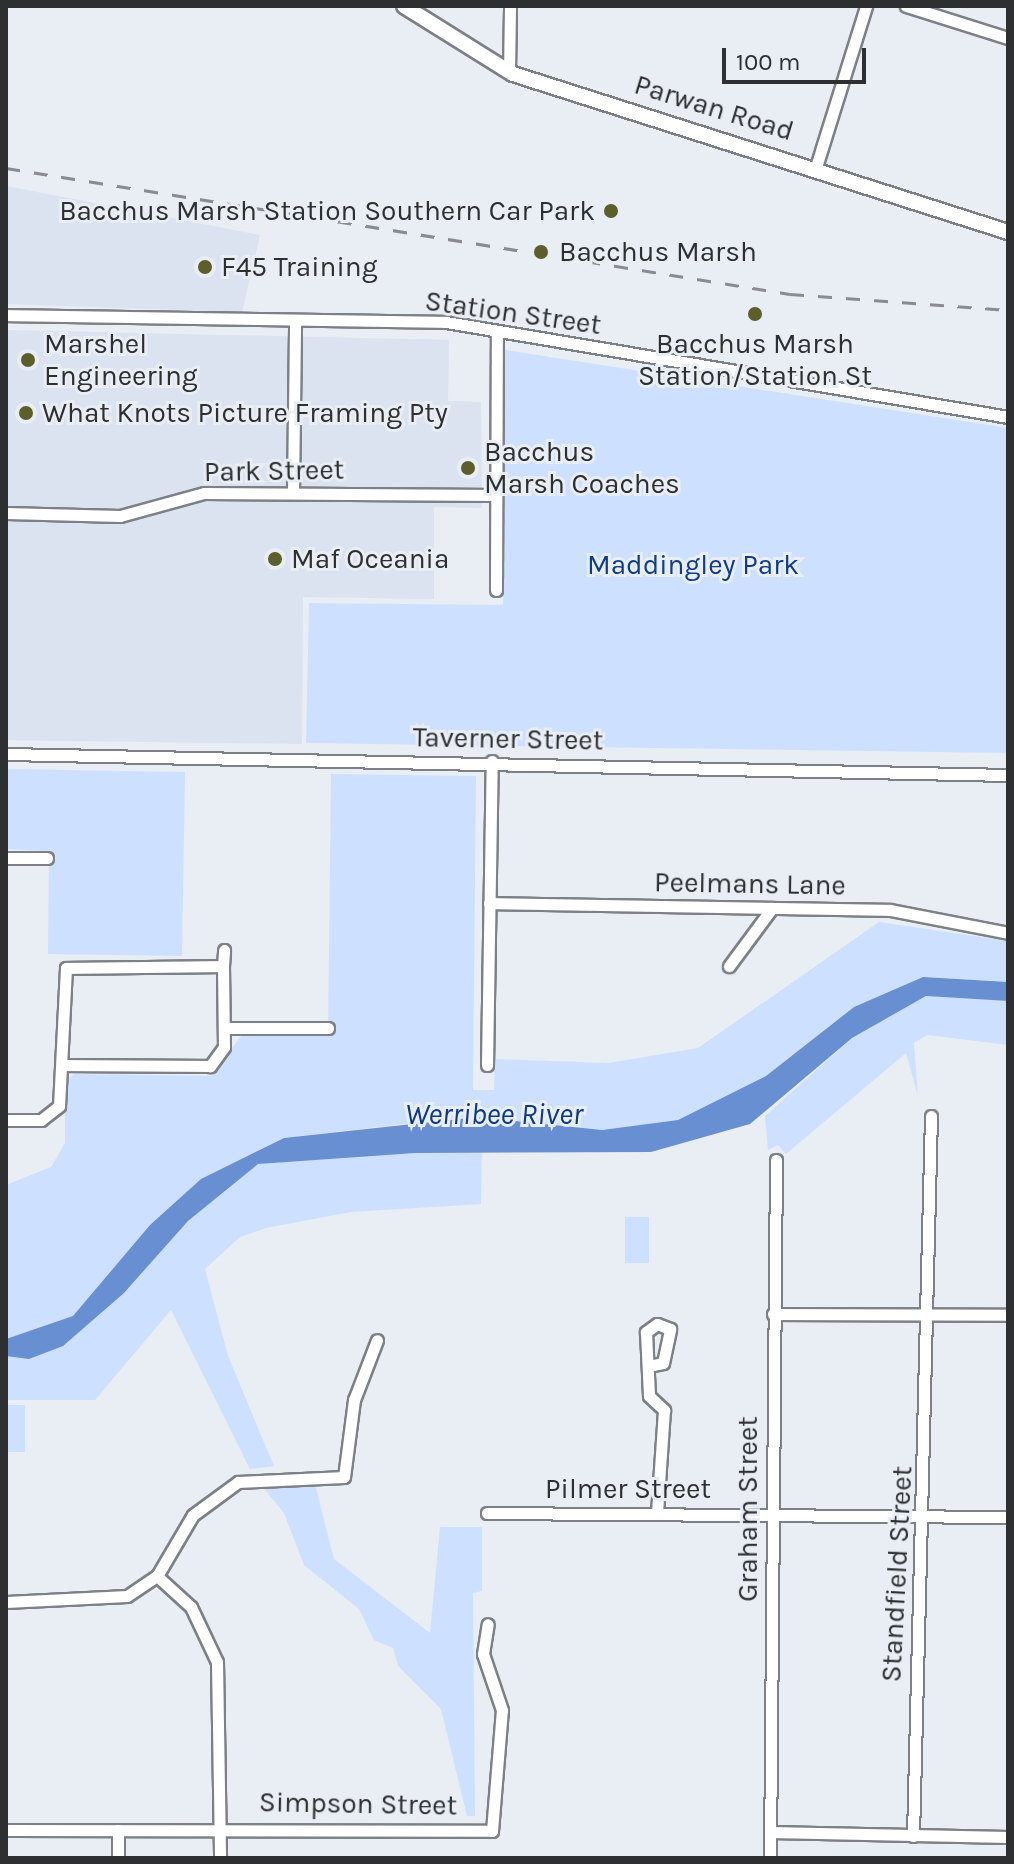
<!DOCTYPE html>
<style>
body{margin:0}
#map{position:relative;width:1014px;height:1864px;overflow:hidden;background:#e9edf4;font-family:Karla,sans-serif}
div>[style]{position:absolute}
.built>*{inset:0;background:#dbe2f0}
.green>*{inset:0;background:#cee0ff}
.water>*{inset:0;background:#688fd2}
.roads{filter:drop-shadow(2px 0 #7d8086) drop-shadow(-2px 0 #7d8086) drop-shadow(0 2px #7d8086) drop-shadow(0 -2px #7d8086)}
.minor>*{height:11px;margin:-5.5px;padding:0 5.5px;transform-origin:5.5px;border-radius:5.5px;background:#fff}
.major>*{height:14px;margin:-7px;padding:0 7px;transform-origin:7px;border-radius:7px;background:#fff}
.rail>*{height:3px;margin-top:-1.5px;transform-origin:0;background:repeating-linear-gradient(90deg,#888b90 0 14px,transparent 0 28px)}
.dots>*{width:22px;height:22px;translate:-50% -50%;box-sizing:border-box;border:4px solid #e9edf4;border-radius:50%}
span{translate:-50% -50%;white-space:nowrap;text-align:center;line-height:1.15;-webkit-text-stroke:6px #e9edf4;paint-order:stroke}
.street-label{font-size:28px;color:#2d2f31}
.poi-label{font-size:28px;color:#2d2f31}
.right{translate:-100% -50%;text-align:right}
.left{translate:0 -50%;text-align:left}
.park-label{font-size:28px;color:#0f3c8b}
.water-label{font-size:30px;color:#0c3987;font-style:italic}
.frame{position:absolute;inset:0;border:8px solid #2d2f31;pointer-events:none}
.scale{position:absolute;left:722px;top:48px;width:144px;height:36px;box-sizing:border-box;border:4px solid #2d2f31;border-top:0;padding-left:10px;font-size:24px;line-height:28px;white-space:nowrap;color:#2d2f31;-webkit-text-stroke:6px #e9edf4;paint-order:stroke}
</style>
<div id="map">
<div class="built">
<div style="clip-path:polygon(6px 186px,260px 235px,242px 312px,6px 304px)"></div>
<div style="clip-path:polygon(6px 330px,449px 340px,448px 401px,481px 402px,482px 508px,434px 507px,434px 599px,303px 597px,302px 744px,6px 740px)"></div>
</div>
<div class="green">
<div style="clip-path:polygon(505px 350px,1008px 428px,1008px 753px,306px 743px,309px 603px,503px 605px)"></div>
<div style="clip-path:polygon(6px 769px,185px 772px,182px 956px,48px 954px,49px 851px,6px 849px)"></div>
<div style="clip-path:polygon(331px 774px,476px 776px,473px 1090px,494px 1090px,495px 1059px,609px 1063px,698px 1048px,879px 922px,1008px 941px,1008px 982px,923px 977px,854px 1007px,766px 1076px,678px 1120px,602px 1130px,473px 1116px,284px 1138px,201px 1179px,150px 1225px,73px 1317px,6px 1339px,6px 1185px,51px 1167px,65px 1143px,65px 1083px,74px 1074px,211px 1076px,242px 1035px,328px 1036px)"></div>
<div style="clip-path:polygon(926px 996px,1008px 1001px,1008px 1045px,927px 1035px,914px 1043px,918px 1096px,906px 1053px,786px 1154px,778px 1145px,768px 1150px,765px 1116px,852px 1038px)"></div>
<div style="clip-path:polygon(482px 1144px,481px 1204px,351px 1212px,266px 1228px,240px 1237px,205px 1269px,228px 1356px,274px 1466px,250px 1469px,171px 1310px,95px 1400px,6px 1400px,6px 1355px,124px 1293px,188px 1221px,258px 1164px)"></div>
<div style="clip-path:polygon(625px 1217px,649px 1217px,649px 1263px,625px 1263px)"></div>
<div style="clip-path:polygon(6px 1405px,25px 1405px,25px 1452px,6px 1452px)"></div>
<div style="clip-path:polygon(293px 1483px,316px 1488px,334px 1559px,430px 1633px,440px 1527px,482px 1527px,482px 1591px,473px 1593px,475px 1816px,467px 1816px,441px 1709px,398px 1666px,393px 1648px,374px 1640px,359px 1609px,304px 1565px,284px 1513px,262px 1486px)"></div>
</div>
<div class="water">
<div style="clip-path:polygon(923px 977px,1008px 982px,1008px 1001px,926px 996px,852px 1038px,750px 1124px,651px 1152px,415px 1153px,258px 1164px,188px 1221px,124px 1293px,63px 1346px,29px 1359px,6px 1356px,6px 1339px,73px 1316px,150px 1225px,201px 1179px,284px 1138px,477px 1117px,602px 1130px,678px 1120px,766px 1076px,854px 1007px)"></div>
</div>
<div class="roads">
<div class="minor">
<div style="left:906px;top:6px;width:107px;rotate:17.4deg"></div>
<div style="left:509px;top:72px;width:66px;rotate:-89.1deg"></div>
<div style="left:816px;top:167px;width:169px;rotate:-72.7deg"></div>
<div style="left:6px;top:315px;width:440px;rotate:0.9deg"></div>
<div style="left:446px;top:322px;width:570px;rotate:9.59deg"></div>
<div style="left:293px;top:493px;width:173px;rotate:-89.3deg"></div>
<div style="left:6px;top:513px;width:114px;rotate:1.5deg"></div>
<div style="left:120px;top:516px;width:87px;rotate:-15.3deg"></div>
<div style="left:204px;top:493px;width:292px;rotate:0.4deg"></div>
<div style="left:496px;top:590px;width:259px;rotate:-89.8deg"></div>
<div style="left:6px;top:754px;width:1002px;rotate:1.2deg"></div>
<div style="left:6px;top:858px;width:41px"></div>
<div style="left:489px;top:903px;width:401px;rotate:1deg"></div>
<div style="left:890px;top:910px;width:120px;rotate:11deg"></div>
<div style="left:223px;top:966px;width:16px;rotate:-86deg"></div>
<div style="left:729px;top:966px;width:72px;rotate:-53.4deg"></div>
<div style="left:225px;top:1028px;width:103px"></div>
<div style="left:487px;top:1065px;width:304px;rotate:-89.1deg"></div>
<div style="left:6px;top:1120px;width:35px"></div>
<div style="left:41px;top:1120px;width:23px;rotate:-38deg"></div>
<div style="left:59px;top:1106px;width:138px;rotate:-87.1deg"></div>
<div style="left:66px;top:968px;width:157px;rotate:-0.7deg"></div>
<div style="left:223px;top:966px;width:81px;rotate:89.3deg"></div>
<div style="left:224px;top:1047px;width:24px;rotate:126deg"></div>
<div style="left:210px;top:1066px;width:147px;rotate:-179.6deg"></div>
<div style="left:773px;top:1314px;width:235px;rotate:0.2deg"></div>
<div style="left:648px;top:1366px;width:15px;rotate:-11deg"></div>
<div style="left:663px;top:1363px;width:35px;rotate:-78deg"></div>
<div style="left:670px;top:1329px;width:14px;rotate:-159deg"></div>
<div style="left:657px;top:1324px;width:14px;rotate:144deg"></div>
<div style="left:646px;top:1332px;width:64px;rotate:87.3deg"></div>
<div style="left:649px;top:1396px;width:21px;rotate:43deg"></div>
<div style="left:664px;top:1410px;width:103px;rotate:93.9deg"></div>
<div style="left:487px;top:1513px;width:521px;rotate:0.44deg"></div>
<div style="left:157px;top:1576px;width:46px;rotate:42.4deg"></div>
<div style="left:191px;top:1607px;width:61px;rotate:64.7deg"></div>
<div style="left:217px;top:1662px;width:196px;rotate:89.1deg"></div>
<div style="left:6px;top:1602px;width:121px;rotate:-2.8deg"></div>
<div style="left:127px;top:1596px;width:36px;rotate:-34deg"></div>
<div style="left:157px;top:1576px;width:71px;rotate:-59.5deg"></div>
<div style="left:193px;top:1515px;width:56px;rotate:-36.3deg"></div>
<div style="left:238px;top:1482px;width:106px;rotate:-2.7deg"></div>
<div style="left:344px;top:1477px;width:78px;rotate:-82.6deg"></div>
<div style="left:354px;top:1400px;width:64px;rotate:-69deg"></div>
<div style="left:6px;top:1830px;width:486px;rotate:0.1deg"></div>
<div style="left:492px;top:1831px;width:121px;rotate:-85.3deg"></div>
<div style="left:502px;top:1710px;width:59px;rotate:-108.7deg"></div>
<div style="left:483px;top:1654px;width:30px;rotate:-81deg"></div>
<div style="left:770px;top:1832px;width:238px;rotate:1.2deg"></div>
<div style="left:913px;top:1836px;width:720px;rotate:-88.57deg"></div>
<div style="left:118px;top:1858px;width:28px;rotate:-90deg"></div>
<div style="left:770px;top:1858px;width:698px;rotate:-89.51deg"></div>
</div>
<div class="major">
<div style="left:404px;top:6px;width:128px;rotate:32deg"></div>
<div style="left:513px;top:74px;width:520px;rotate:17.7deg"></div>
</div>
</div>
<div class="rail">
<div style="left:6px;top:168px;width:794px;rotate:9.13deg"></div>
<div style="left:790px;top:294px;width:219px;rotate:4.2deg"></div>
</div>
<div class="dots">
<div style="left:611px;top:211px;background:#5c5e2b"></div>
<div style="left:541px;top:252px;background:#5c5e2b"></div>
<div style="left:205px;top:267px;background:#5c5e2b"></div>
<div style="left:755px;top:314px;background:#5c5e2b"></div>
<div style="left:28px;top:360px;background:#5c5e2b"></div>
<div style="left:26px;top:413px;background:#5c5e2b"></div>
<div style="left:468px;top:468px;background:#5c5e2b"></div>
<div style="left:275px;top:559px;background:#5c5e2b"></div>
</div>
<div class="street-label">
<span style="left:714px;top:108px;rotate:17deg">Parwan Road</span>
<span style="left:513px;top:313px;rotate:8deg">Station Street</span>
<span style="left:274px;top:471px;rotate:-1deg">Park Street</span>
<span style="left:508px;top:739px;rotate:1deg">Taverner Street</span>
<span style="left:750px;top:884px;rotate:1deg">Peelmans Lane</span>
<span style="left:628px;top:1489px">Pilmer Street</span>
<span style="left:748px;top:1509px;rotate:-90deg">Graham Street</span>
<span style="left:897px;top:1574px;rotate:-87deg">Standfield Street</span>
<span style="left:358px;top:1804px;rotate:1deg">Simpson Street</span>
</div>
<div class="poi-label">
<span class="right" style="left:595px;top:211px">Bacchus Marsh Station Southern Car Park</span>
<span class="left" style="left:559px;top:252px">Bacchus Marsh</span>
<span class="left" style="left:221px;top:267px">F45 Training</span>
<span class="left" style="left:44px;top:360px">Marshel<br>Engineering</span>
<span style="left:755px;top:360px">Bacchus Marsh<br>Station/Station St</span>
<span class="left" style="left:42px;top:413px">What Knots Picture Framing Pty</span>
<span class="left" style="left:484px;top:468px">Bacchus<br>Marsh Coaches</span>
<span class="left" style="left:291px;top:559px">Maf Oceania</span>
</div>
<div class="park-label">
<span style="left:693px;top:565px">Maddingley Park</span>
</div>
<div class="water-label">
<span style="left:494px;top:1114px">Werribee River</span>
</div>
<div class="frame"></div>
<div class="scale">100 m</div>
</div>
